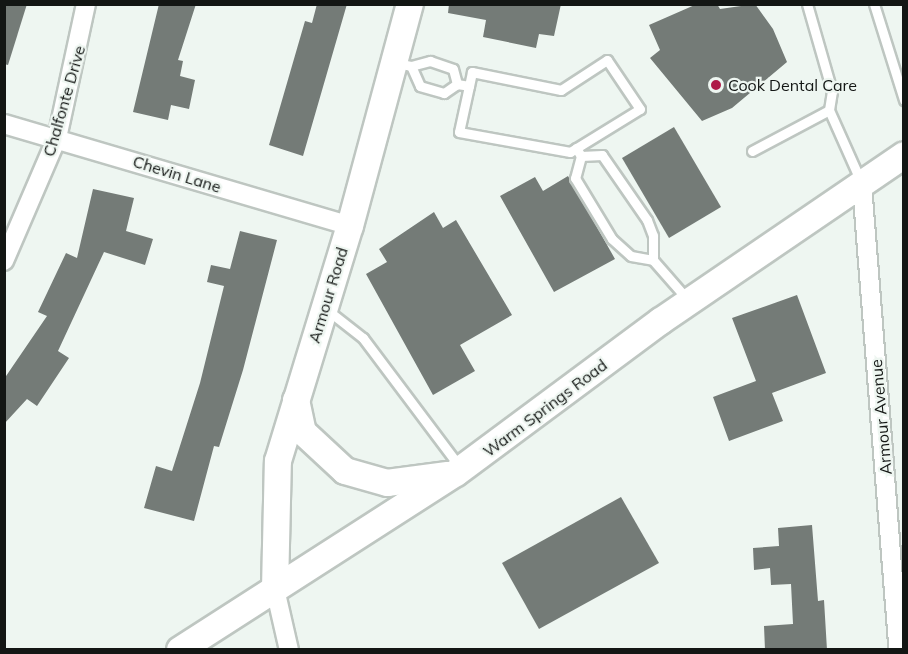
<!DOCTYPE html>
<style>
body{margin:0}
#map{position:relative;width:908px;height:654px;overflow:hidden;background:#eef6f1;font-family:Mulish,sans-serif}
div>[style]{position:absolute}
.building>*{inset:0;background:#747b77}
.roads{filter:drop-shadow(2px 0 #bec6c1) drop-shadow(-2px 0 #bec6c1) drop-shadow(0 2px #bec6c1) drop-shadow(0 -2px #bec6c1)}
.lane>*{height:9px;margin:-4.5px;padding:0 4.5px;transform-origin:4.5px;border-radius:4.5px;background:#fff}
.street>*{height:18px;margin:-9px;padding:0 9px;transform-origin:9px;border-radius:9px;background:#fff}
.secondary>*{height:26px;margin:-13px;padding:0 13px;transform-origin:13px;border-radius:13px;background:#fff}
.dots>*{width:16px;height:16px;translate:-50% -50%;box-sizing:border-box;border:3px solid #eef6f1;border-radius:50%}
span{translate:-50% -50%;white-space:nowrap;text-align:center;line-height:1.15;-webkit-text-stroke:4.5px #eef6f1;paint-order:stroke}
.poi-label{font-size:16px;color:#131614}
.left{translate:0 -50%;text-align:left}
.street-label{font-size:16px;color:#131614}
.frame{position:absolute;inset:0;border:6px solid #131614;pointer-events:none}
</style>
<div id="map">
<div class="building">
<div style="clip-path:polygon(4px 4px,27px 4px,8px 65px,4px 64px)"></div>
<div style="clip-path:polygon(159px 4px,196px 4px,178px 60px,183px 61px,180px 76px,195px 80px,189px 109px,171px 105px,168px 120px,133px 112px)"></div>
<div style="clip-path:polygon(317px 4px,347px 4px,303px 156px,269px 145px,305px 21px,312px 23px)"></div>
<div style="clip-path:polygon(449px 4px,561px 4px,554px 36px,539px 34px,536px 48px,483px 37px,486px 20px,448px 13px)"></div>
<div style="clip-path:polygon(697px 4px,717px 4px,720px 9px,755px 4px,773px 29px,787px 62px,732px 108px,702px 121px,650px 58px,660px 50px,649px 25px)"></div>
<div style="clip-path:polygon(674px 127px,721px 207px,669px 238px,622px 158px)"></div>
<div style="clip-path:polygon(568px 176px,615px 259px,554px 292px,500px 196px,535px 177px,543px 191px)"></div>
<div style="clip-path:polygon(93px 189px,134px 198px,126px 231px,153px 239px,145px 265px,104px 252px,58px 351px,69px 358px,37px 406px,27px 399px,4px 424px,4px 379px,47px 316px,38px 312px,66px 253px,77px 258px)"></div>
<div style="clip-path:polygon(434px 212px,443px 228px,456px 220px,512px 315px,460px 345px,475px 371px,433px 395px,366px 274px,387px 262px,379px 249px)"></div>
<div style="clip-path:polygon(240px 231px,277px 240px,243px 370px,219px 447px,214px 446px,194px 521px,144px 508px,156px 466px,172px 471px,200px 383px,224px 286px,207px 282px,211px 265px,230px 269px)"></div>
<div style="clip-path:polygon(797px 295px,826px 373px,772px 393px,783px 421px,729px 441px,713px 397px,756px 381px,732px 318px)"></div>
<div style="clip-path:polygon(621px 497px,659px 563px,539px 629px,502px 563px)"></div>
<div style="clip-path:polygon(812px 525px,818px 601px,824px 600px,827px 650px,765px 650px,764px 626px,793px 624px,791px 584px,771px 585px,770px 568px,754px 570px,753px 548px,779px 546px,778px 528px)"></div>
</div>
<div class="roads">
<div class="lane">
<div style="left:807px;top:4px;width:91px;rotate:74deg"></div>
<div style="left:832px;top:91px;width:19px;rotate:99deg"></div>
<div style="left:874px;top:4px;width:101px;rotate:72.6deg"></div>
<div style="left:396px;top:63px;width:15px;rotate:11deg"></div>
<div style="left:411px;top:66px;width:20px;rotate:-15deg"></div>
<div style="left:430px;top:61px;width:24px;rotate:19deg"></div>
<div style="left:453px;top:69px;width:16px;rotate:75deg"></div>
<div style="left:457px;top:84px;width:16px;rotate:145deg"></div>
<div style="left:444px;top:93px;width:25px;rotate:-164deg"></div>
<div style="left:420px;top:86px;width:22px;rotate:-114deg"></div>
<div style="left:457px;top:84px;width:12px;rotate:9deg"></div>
<div style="left:469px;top:86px;width:47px;rotate:102.3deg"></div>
<div style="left:459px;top:132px;width:113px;rotate:10.2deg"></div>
<div style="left:570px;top:152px;width:82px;rotate:-31.6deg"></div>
<div style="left:640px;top:109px;width:59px;rotate:-124deg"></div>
<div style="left:607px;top:60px;width:55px;rotate:146.9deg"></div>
<div style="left:561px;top:90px;width:91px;rotate:-168.6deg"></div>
<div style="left:472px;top:72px;width:14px;rotate:102deg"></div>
<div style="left:576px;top:148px;width:9px;rotate:58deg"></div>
<div style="left:581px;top:156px;width:23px;rotate:105deg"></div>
<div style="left:575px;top:178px;width:71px;rotate:58.8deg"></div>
<div style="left:612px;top:239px;width:25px;rotate:42deg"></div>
<div style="left:631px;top:256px;width:22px;rotate:10deg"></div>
<div style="left:653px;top:260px;width:53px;rotate:48.8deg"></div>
<div style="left:752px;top:151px;width:87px;rotate:-28deg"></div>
<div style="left:829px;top:110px;width:79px;rotate:66deg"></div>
<div style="left:581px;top:156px;width:21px;rotate:-3deg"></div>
<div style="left:602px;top:155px;width:79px;rotate:55.3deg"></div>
<div style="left:647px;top:220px;width:17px;rotate:69deg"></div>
<div style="left:653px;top:236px;width:24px;rotate:90deg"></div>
<div style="left:326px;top:309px;width:47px;rotate:38.1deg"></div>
<div style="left:363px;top:338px;width:161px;rotate:53.1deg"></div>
</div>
<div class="street">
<div style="left:4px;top:124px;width:361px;rotate:16.4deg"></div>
<div style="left:862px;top:185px;width:466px;rotate:85.5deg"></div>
<div style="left:4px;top:261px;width:134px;rotate:-66.7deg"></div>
<div style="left:57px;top:138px;width:137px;rotate:-77.8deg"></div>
<div style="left:275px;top:589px;width:63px;rotate:77.1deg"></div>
</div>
<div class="secondary">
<div style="left:296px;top:400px;width:33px;rotate:78deg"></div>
<div style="left:303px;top:432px;width:57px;rotate:42.9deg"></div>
<div style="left:345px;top:471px;width:44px;rotate:15.9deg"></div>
<div style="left:387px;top:483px;width:61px;rotate:-7.6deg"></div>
<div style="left:275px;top:589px;width:128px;rotate:-88.7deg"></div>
<div style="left:278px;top:461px;width:246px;rotate:-73deg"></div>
<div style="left:350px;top:226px;width:230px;rotate:-74.9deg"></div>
<div style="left:180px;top:650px;width:328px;rotate:-32.7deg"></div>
<div style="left:456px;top:473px;width:255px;rotate:-36.6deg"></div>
<div style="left:661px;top:321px;width:294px;rotate:-34.3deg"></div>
</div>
</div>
<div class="dots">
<div style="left:716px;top:85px;background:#ae1b47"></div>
</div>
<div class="poi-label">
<span class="left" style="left:728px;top:85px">Cook Dental Care</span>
</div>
<div class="street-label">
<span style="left:64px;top:101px;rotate:-74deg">Chalfonte Drive</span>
<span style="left:177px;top:174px;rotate:17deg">Chevin Lane</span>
<span style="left:328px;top:295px;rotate:-73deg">Armour Road</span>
<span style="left:545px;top:408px;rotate:-37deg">Warm Springs Road</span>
<span style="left:881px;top:417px;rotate:-95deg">Armour Avenue</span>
</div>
<div class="frame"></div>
</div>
